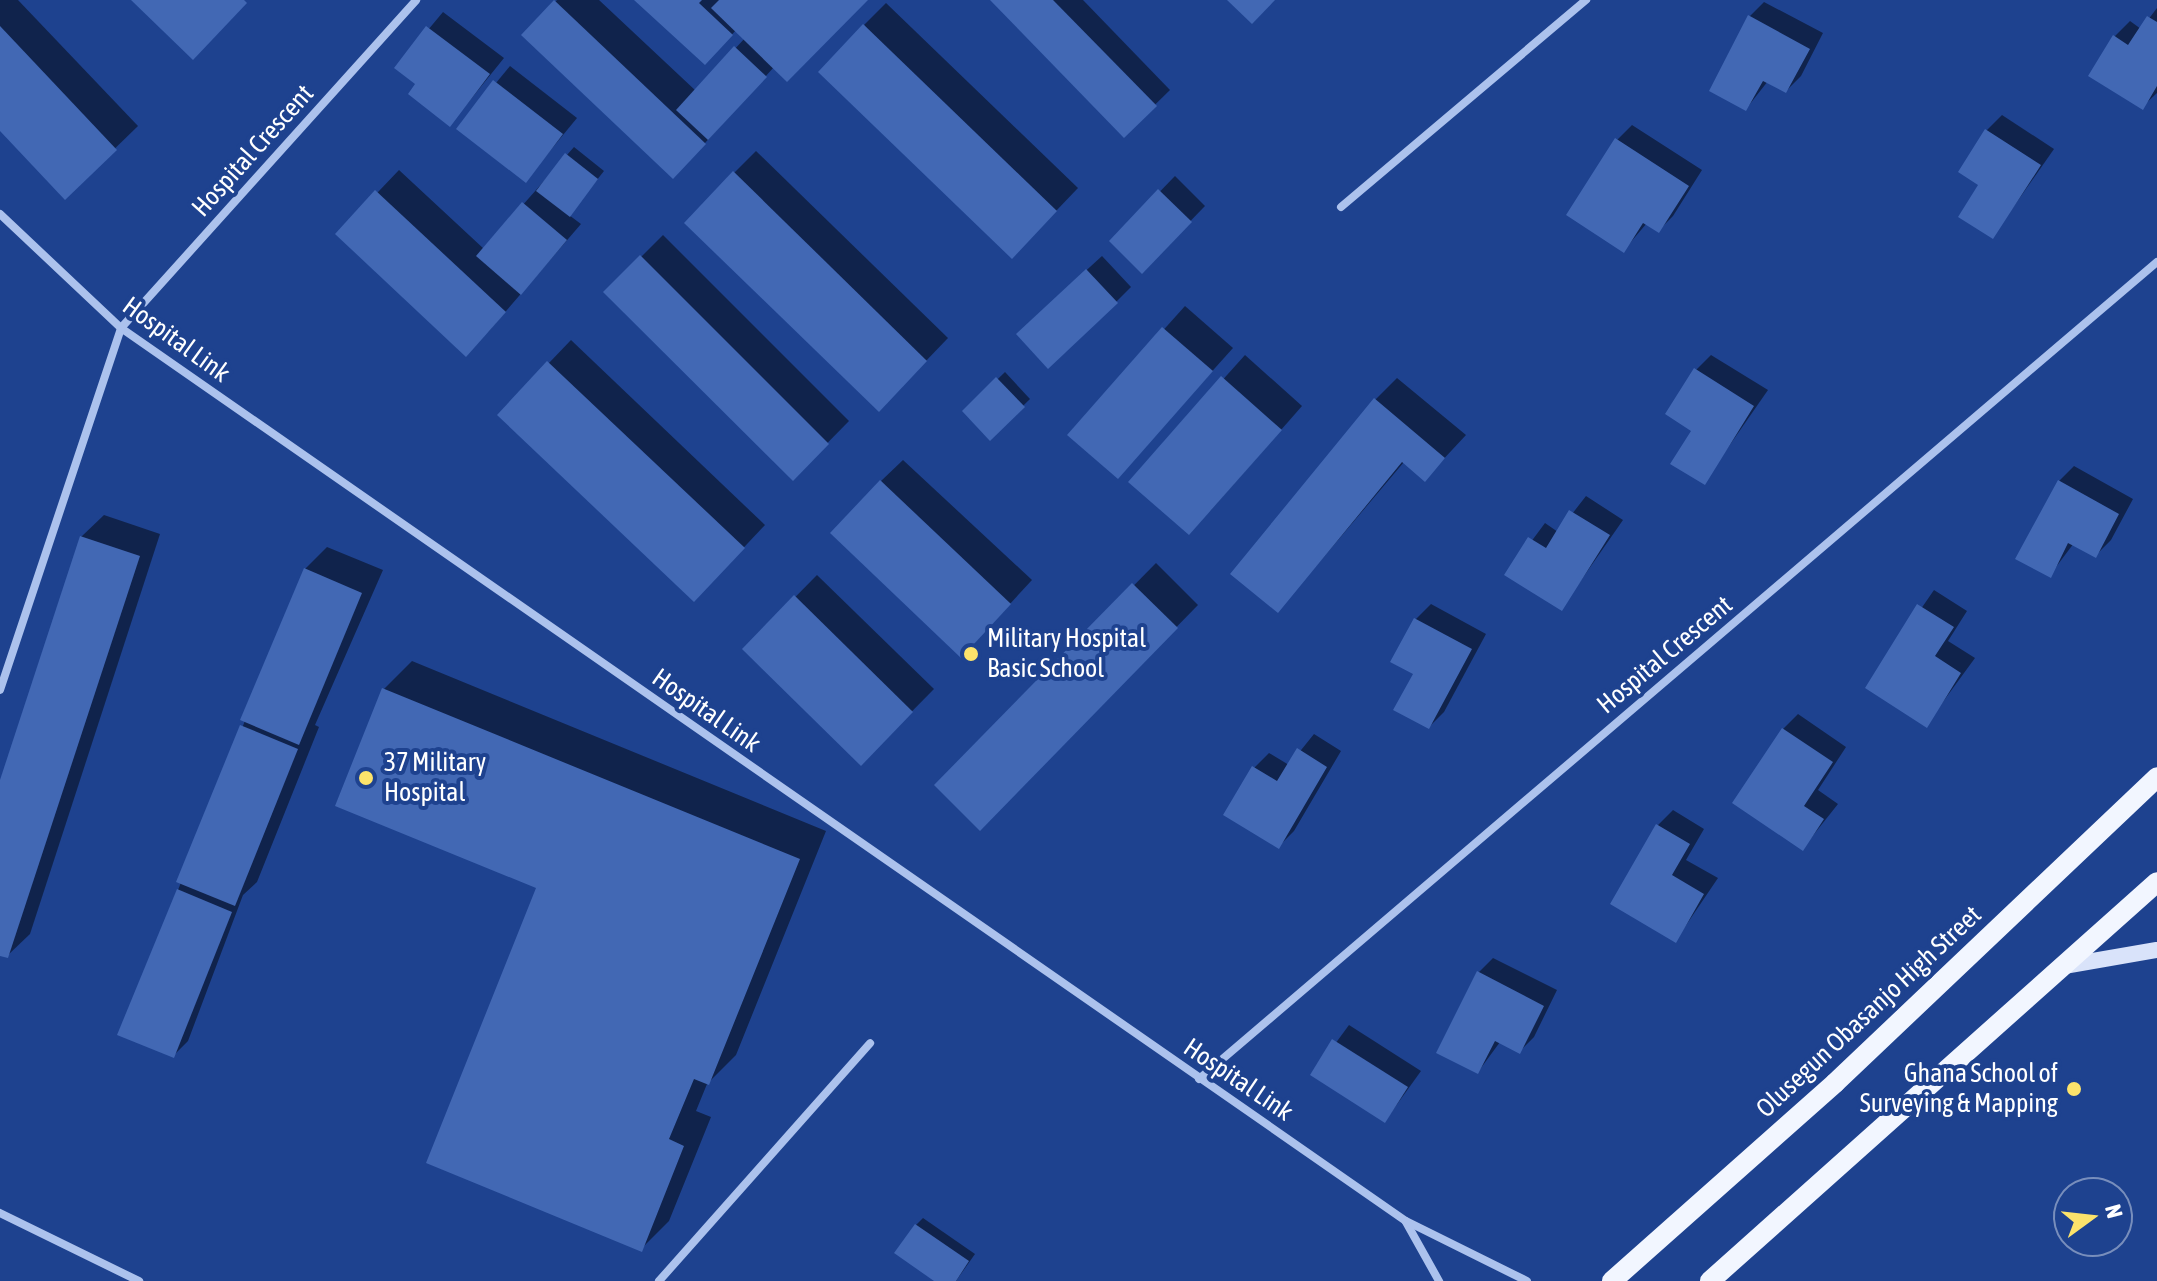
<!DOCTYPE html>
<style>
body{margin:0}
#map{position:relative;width:2157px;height:1281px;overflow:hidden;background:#1e428f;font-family:"Asap Condensed",sans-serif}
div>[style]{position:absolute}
.shadow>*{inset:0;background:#0007}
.building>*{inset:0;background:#4268b4}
.street>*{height:8px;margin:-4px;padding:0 4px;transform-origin:4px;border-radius:4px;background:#acc2ed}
.secondary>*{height:16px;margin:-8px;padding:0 8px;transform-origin:8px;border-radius:8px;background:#d9e3fa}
.primary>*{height:20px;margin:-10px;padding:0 10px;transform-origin:10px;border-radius:10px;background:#f2f6ff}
.dots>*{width:22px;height:22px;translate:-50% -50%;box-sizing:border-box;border:4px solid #1e428f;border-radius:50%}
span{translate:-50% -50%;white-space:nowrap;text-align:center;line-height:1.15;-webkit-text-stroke:8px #1e428f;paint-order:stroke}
.street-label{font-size:26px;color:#fff}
.poi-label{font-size:26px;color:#fff}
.left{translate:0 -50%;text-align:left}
.right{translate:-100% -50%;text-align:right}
.north{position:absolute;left:2053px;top:1177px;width:80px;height:80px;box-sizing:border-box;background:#1e428f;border:2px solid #788ebc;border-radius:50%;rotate:75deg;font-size:22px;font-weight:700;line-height:32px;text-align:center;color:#fff}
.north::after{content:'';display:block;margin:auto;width:28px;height:36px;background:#fce36b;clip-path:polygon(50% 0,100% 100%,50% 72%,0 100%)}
</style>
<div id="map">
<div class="shadow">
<div style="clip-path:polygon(0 0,18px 0,138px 126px,65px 197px,0 128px)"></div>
<div style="clip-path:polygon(557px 0,599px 0,696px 91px,745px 38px,736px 30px,720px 48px,637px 0,865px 0,774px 67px,695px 154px,524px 35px)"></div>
<div style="clip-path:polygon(992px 0,1083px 0,1170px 90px,1124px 135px)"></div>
<div style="clip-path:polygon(1764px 2px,1823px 33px,1801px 76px,1786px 91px,1768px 81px,1746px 109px,1749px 17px)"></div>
<div style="clip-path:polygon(886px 3px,1078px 188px,1034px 234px,864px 25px)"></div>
<div style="clip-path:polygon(2157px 8px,2157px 93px,2142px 107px,2115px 36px,2130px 21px,2141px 29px)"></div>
<div style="clip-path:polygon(443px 12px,504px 58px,450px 125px,418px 84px,397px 67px)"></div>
<div style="clip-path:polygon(510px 66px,577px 118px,526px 180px,458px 129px)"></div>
<div style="clip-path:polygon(2002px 115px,2054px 149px,1993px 236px,1981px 184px,1987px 130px)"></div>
<div style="clip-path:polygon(1632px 125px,1702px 170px,1673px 216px,1658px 231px,1647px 223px,1624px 250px,1617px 140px)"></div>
<div style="clip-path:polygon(574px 147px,604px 171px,569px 215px,581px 224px,488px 332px,338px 234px,399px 170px,484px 249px)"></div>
<div style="clip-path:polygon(756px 151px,948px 338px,901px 387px,734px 173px)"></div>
<div style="clip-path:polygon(1175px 176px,1205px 206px,1142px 271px,1112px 241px)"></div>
<div style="clip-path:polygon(663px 235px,849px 421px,793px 478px,606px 292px)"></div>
<div style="clip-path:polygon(1102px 256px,1131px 287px,1116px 302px,1033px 319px)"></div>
<div style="clip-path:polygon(1185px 306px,1233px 348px,1118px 476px,1070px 434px)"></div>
<div style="clip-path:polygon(571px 340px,765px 525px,716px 577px,499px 415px)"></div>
<div style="clip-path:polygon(1245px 355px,1302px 406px,1210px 511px,1131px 482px)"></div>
<div style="clip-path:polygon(1711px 355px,1768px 390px,1704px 482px,1694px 430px,1696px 370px)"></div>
<div style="clip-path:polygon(1005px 372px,1030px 399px,990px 438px,965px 411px)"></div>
<div style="clip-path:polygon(1397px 378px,1466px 435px,1425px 479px,1404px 462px,1278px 611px,1375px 400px)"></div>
<div style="clip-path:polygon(903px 460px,1032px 580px,983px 633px,881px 481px)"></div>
<div style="clip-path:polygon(2074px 466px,2133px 499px,2111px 540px,2096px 555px,2074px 543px,2050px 575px,2059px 481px)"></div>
<div style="clip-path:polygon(1586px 496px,1623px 520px,1561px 609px,1507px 574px,1545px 523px,1558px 532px)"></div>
<div style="clip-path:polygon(104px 515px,160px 534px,30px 934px,7px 956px,0 954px,0 786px,81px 537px)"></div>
<div style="clip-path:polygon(327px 547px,383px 570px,315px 725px,319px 727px,257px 882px,243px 895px,188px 1041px,173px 1056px,178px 890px,305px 569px)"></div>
<div style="clip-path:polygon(1156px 563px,1198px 605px,980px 828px,937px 785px)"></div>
<div style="clip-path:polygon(817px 575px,934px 689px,861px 763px,744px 649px)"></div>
<div style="clip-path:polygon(1934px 590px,1967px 611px,1948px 641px,1975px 658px,1926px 725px,1867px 687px)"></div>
<div style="clip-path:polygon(1431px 604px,1486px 634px,1444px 712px,1429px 727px,1416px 673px,1416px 619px)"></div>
<div style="clip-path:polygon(412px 661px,826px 831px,736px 1055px,707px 1084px,696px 1111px,711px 1117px,669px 1221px,641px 1249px,539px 887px,384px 689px)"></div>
<div style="clip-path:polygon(1798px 714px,1846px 747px,1818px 790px,1838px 804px,1803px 848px,1783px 729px)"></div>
<div style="clip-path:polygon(1314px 734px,1341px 751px,1294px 831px,1279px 846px,1254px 768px,1269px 753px,1289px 765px)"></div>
<div style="clip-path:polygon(1673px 810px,1704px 829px,1686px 860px,1718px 878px,1676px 940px,1658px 825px)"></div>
<div style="clip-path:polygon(1493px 958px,1557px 990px,1534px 1037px,1519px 1052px,1500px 1042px,1478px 1072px,1478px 973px)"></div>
<div style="clip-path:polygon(1349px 1025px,1421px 1071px,1385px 1121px,1313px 1074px)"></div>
<div style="clip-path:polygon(923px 1218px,975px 1254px,956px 1281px,938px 1281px,916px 1225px)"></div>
</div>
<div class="building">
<div style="clip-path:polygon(131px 0,244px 0,247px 3px,193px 60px)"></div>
<div style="clip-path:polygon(554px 0,706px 144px,673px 179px,521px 35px)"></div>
<div style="clip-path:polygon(634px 0,702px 0,699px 3px,733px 35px,705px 65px)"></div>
<div style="clip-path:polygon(719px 0,868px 0,787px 82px,711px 8px)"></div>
<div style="clip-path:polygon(990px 0,1053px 0,1157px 106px,1124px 138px)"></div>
<div style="clip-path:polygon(1227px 0,1275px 0,1252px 24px)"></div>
<div style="clip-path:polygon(1748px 15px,1810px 49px,1786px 93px,1763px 81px,1746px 111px,1709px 91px)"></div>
<div style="clip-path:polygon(2147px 16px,2157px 22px,2157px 86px,2143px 110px,2088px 76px,2113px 35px,2128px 45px)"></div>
<div style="clip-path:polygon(863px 24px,1057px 211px,1012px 259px,818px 72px)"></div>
<div style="clip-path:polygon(0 26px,117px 150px,65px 200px,0 131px)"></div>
<div style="clip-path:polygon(426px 26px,490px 74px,450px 127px,408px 94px,415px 84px,394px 68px)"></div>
<div style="clip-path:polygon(734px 46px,767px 77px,708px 140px,676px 110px)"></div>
<div style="clip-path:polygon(493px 80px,563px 134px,526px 183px,456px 129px)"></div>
<div style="clip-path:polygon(1985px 129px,2041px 165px,1993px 239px,1958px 217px,1978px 185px,1958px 172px)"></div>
<div style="clip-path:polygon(1615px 138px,1689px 186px,1659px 233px,1643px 223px,1624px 253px,1566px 215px)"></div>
<div style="clip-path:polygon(565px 153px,598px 179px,570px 217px,536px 191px)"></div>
<div style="clip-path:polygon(733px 171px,927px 361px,879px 412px,684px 223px)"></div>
<div style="clip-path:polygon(1158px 189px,1192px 222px,1142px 274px,1109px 241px)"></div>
<div style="clip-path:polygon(375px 190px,506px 312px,466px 357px,335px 234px)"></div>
<div style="clip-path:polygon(522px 202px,567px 240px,521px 295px,476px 256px)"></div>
<div style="clip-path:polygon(640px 255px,829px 444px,793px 481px,603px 292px)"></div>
<div style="clip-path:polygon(1086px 269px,1118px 303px,1048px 369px,1016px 334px)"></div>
<div style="clip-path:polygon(1162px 327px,1213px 371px,1118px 479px,1067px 435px)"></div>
<div style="clip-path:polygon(547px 361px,745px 548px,694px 602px,497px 415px)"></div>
<div style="clip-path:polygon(1694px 368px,1754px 406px,1705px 485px,1670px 464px,1691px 431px,1665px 414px)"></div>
<div style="clip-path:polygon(1221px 376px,1282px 430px,1189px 535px,1128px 482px)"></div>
<div style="clip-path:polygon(996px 377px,1025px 407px,990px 441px,962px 411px)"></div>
<div style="clip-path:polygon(1374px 398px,1445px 458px,1425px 482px,1402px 462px,1278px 613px,1230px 574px)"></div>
<div style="clip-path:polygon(880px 480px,1011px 604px,961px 658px,830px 533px)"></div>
<div style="clip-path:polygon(2058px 480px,2119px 514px,2096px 558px,2068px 543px,2051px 578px,2015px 559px)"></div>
<div style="clip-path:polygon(1569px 510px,1610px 535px,1562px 611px,1504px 575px,1528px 537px,1546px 548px)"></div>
<div style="clip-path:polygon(80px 536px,140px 556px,8px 958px,0 956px,0 780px)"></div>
<div style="clip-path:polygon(304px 568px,362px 593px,299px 745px,240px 720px)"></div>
<div style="clip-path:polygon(1132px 583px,1178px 628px,980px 831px,934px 785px)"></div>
<div style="clip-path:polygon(794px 595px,913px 712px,861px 766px,742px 649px)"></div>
<div style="clip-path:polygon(1917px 604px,1954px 627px,1935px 656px,1961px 673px,1927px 728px,1865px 688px)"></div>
<div style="clip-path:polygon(1414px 618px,1472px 649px,1429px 729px,1393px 710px,1413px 674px,1390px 662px)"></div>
<div style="clip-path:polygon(382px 688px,800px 859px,709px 1085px,694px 1079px,669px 1139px,684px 1146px,642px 1252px,426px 1163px,536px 888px,335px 806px)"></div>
<div style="clip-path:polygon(240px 725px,298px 749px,235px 906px,176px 882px)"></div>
<div style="clip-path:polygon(1782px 728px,1833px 762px,1804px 806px,1824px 819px,1803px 851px,1732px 803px)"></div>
<div style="clip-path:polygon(1297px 748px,1327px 767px,1279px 849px,1223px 815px,1252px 766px,1277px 781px)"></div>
<div style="clip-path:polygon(1656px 824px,1690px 844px,1672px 875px,1704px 894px,1676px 943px,1610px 904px)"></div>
<div style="clip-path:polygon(177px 889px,232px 912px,174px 1058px,117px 1035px)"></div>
<div style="clip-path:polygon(1477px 971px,1544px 1006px,1520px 1054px,1495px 1041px,1478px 1074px,1436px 1053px)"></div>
<div style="clip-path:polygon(1332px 1039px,1408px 1087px,1385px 1123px,1310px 1075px)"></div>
<div style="clip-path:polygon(915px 1224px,969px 1261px,956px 1281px,934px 1281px,894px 1253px)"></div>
</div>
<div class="street">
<div style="left:1341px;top:207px;width:321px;rotate:-40.2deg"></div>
<div style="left:0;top:214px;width:166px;rotate:43.3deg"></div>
<div style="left:121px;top:328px;width:1565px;rotate:34.8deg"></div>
<div style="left:1406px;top:1221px;width:135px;rotate:26.4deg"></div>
<div style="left:0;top:690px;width:382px;rotate:-71.5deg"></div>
<div style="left:121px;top:328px;width:441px;rotate:-48deg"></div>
<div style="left:1199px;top:1079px;width:1259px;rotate:-40.46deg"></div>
<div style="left:0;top:1213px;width:155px;rotate:26.1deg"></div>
<div style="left:1406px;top:1222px;width:68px;rotate:60.8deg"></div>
<div style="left:659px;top:1281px;width:318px;rotate:-48.4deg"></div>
</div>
<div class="secondary">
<div style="left:2064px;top:966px;width:94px;rotate:-9.8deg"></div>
</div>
<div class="primary">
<div style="left:1612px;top:1281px;width:298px;rotate:-41.6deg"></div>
<div style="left:1835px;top:1083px;width:444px;rotate:-43.5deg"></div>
<div style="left:1710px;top:1281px;width:599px;rotate:-41.75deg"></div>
</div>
<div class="dots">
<div style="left:971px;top:654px;background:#fce36b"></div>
<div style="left:366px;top:778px;background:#fce36b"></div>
<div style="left:2074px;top:1089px;background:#fce36b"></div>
</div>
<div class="street-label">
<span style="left:253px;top:151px;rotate:-48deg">Hospital Crescent</span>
<span style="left:176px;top:340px;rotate:36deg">Hospital Link</span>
<span style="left:1665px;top:655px;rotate:-40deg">Hospital Crescent</span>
<span style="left:706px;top:711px;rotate:35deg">Hospital Link</span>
<span style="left:1869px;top:1012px;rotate:-43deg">Olusegun Obasanjo High Street</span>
<span style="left:1238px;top:1080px;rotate:34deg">Hospital Link</span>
</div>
<div class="poi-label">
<span class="left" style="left:987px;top:654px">Military Hospital<br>Basic School</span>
<span class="left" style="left:384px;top:778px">37 Military<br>Hospital</span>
<span class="right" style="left:2058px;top:1089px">Ghana School of<br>Surveying &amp; Mapping</span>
</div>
<div class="north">N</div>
</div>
